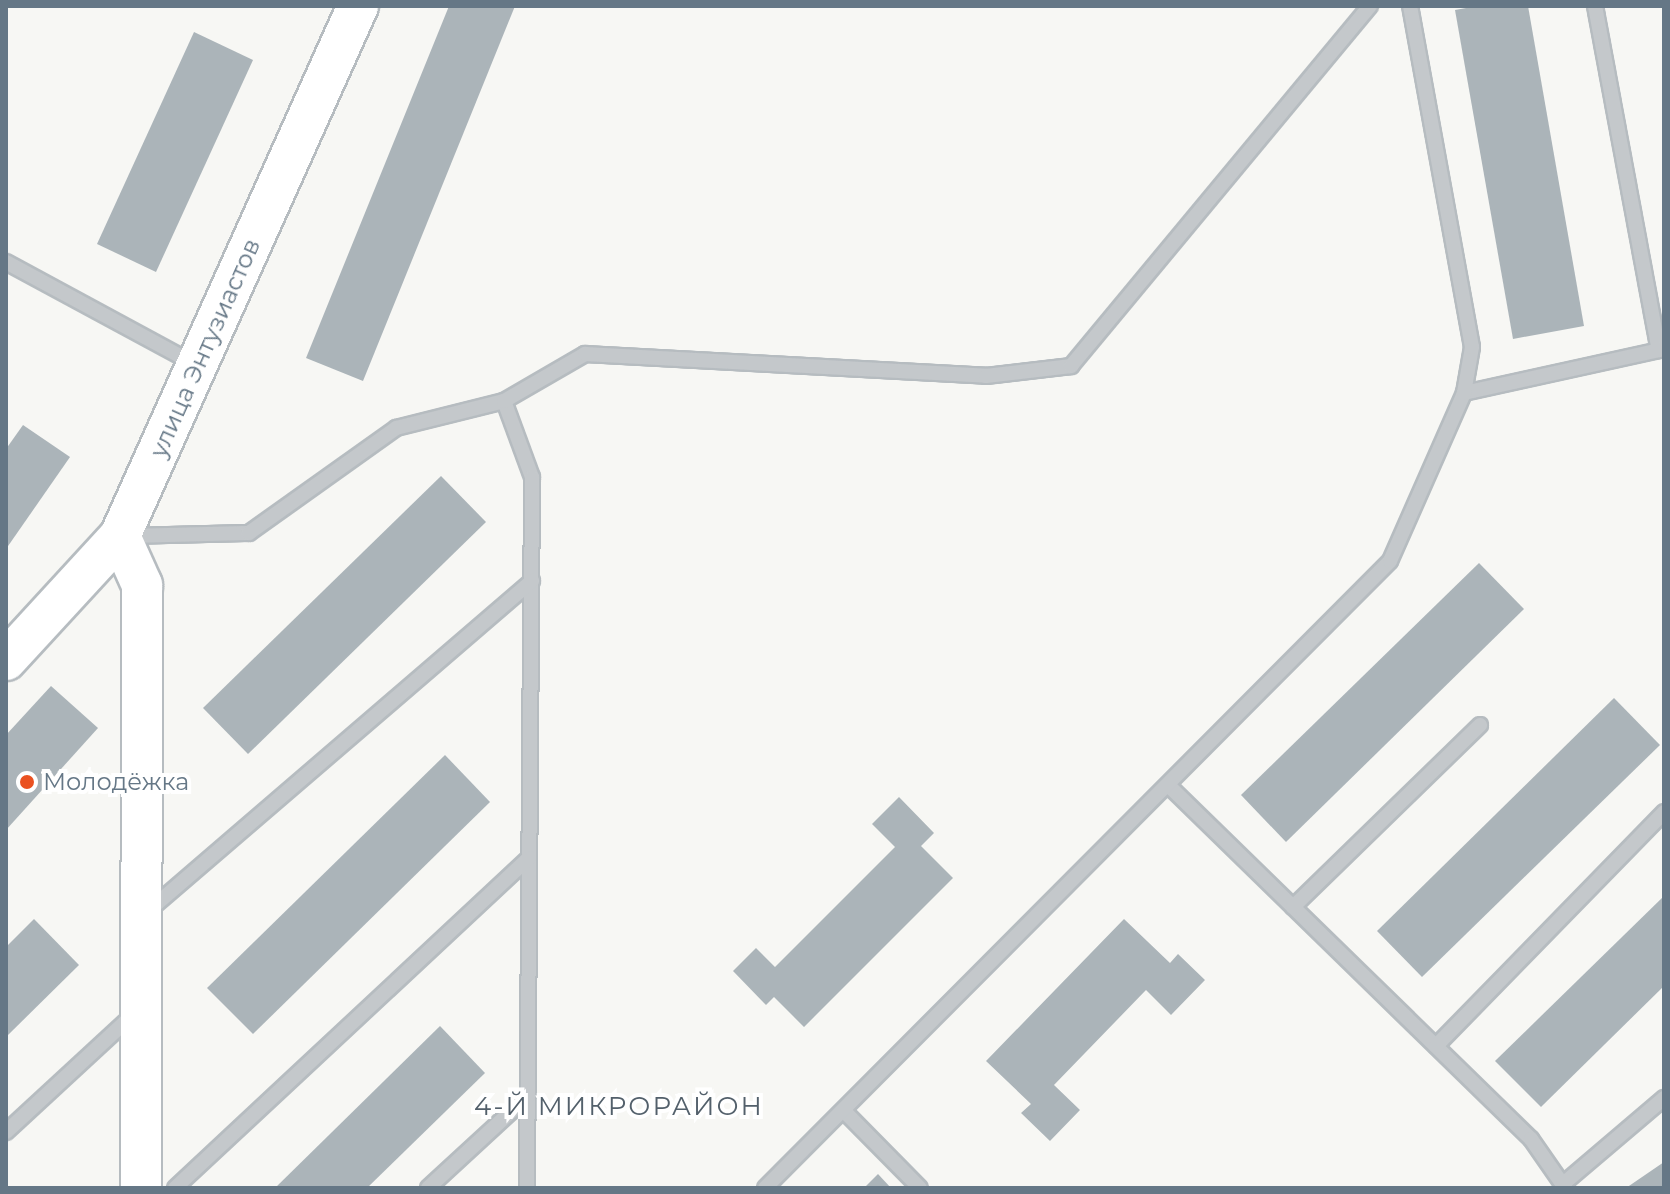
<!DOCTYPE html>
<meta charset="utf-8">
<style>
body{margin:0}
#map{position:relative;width:1670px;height:1194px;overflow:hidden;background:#f7f7f4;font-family:Montserrat,sans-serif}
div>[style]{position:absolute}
.building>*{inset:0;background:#abb4b9}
.roads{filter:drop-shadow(2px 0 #b6bcc0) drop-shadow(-2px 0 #b6bcc0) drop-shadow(0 2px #b6bcc0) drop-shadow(0 -2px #b6bcc0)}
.lane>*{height:14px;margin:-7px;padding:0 7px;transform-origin:7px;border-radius:7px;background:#c4c8cb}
.secondary>*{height:40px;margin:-20px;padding:0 20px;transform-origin:20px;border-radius:20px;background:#fff}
.dots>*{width:22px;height:22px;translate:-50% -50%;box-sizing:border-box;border:4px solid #fff;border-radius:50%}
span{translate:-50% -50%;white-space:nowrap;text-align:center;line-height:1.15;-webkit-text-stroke:8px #fff;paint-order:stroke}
.street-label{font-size:24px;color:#657786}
.poi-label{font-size:24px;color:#657786}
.left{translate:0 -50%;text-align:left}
.neighbourhood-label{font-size:26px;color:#53606b;letter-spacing:2px}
.frame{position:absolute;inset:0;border:8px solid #657786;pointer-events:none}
</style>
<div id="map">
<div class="building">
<div style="clip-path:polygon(449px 6px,515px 6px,363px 381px,306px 358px)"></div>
<div style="clip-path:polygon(1477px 6px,1528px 6px,1584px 326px,1513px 339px,1455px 10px)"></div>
<div style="clip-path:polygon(194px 32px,253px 60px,156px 272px,97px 244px)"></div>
<div style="clip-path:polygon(23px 425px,70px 457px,6px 549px,6px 449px)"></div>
<div style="clip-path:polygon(441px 476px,486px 522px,248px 754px,203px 708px)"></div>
<div style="clip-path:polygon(1479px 563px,1524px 609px,1286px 842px,1241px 795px)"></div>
<div style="clip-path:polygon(51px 686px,98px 728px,6px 830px,6px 735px)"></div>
<div style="clip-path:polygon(1614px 698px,1660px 745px,1422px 977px,1377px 931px)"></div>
<div style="clip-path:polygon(445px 755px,490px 802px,253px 1034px,207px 988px)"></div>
<div style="clip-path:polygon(899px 797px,934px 833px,921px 846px,953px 878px,804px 1027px,774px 997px,766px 1005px,733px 971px,756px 948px,775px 967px,895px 847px,872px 824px)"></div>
<div style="clip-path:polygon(1664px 896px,1664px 986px,1541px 1107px,1495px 1061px)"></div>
<div style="clip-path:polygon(34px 919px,79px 965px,6px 1037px,6px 947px)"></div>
<div style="clip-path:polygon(1124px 919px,1170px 963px,1178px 954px,1205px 980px,1171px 1015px,1146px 990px,1054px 1085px,1080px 1110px,1050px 1141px,1021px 1113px,1031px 1104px,986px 1061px)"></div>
<div style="clip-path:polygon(440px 1026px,485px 1073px,367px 1188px,275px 1188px)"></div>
<div style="clip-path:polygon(1664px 1162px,1664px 1188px,1626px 1188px)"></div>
<div style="clip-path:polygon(878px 1174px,891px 1188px,864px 1188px)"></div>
</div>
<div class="roads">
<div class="lane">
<div style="left:1595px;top:6px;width:350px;rotate:79.5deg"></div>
<div style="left:6px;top:262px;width:213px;rotate:28.4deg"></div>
<div style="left:1464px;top:393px;width:205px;rotate:-12.4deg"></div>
<div style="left:504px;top:401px;width:81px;rotate:69.8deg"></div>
<div style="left:532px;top:477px;width:711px;rotate:90.4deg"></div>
<div style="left:126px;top:536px;width:123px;rotate:-1.4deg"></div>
<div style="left:249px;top:533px;width:181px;rotate:-35.5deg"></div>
<div style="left:396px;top:428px;width:111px;rotate:-14deg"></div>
<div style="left:504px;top:401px;width:94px;rotate:-30.1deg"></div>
<div style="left:585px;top:354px;width:402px;rotate:3.1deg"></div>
<div style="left:986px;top:376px;width:86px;rotate:-6.7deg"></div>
<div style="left:1071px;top:366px;width:468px;rotate:-50.3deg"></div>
<div style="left:1168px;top:785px;width:507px;rotate:44.28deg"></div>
<div style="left:1531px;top:1139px;width:60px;rotate:55.2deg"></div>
<div style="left:1293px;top:907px;width:261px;rotate:-44.2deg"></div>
<div style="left:147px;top:912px;width:508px;rotate:-40.69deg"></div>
<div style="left:1436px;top:1046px;width:327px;rotate:-45.7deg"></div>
<div style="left:844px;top:1111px;width:108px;rotate:45.4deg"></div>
<div style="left:6px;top:1132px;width:176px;rotate:-42.7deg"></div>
<div style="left:1563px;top:1184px;width:133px;rotate:-40.4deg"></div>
<div style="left:175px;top:1188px;width:484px;rotate:-43deg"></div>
<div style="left:428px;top:1188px;width:136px;rotate:-42.6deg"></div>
<div style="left:765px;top:1188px;width:885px;rotate:-45.09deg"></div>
<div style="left:1390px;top:561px;width:184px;rotate:-66.2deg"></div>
<div style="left:1464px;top:393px;width:47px;rotate:-80.1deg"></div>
<div style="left:1472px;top:347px;width:347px;rotate:-100.3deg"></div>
</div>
<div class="secondary">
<div style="left:120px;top:536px;width:54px;rotate:65.8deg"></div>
<div style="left:142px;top:585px;width:603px;rotate:90.1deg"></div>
<div style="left:6px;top:660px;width:168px;rotate:-47.4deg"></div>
<div style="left:120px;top:536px;width:581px;rotate:-65.82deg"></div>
</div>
</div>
<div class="dots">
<div style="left:27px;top:782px;background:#ea5121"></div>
</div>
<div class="street-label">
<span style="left:205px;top:348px;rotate:-66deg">улица Энтузиастов</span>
</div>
<div class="poi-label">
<span class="left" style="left:43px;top:782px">Молодёжка</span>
</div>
<div class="neighbourhood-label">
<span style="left:619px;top:1107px">4-Й МИКРОРАЙОН</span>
</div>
<div class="frame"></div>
</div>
